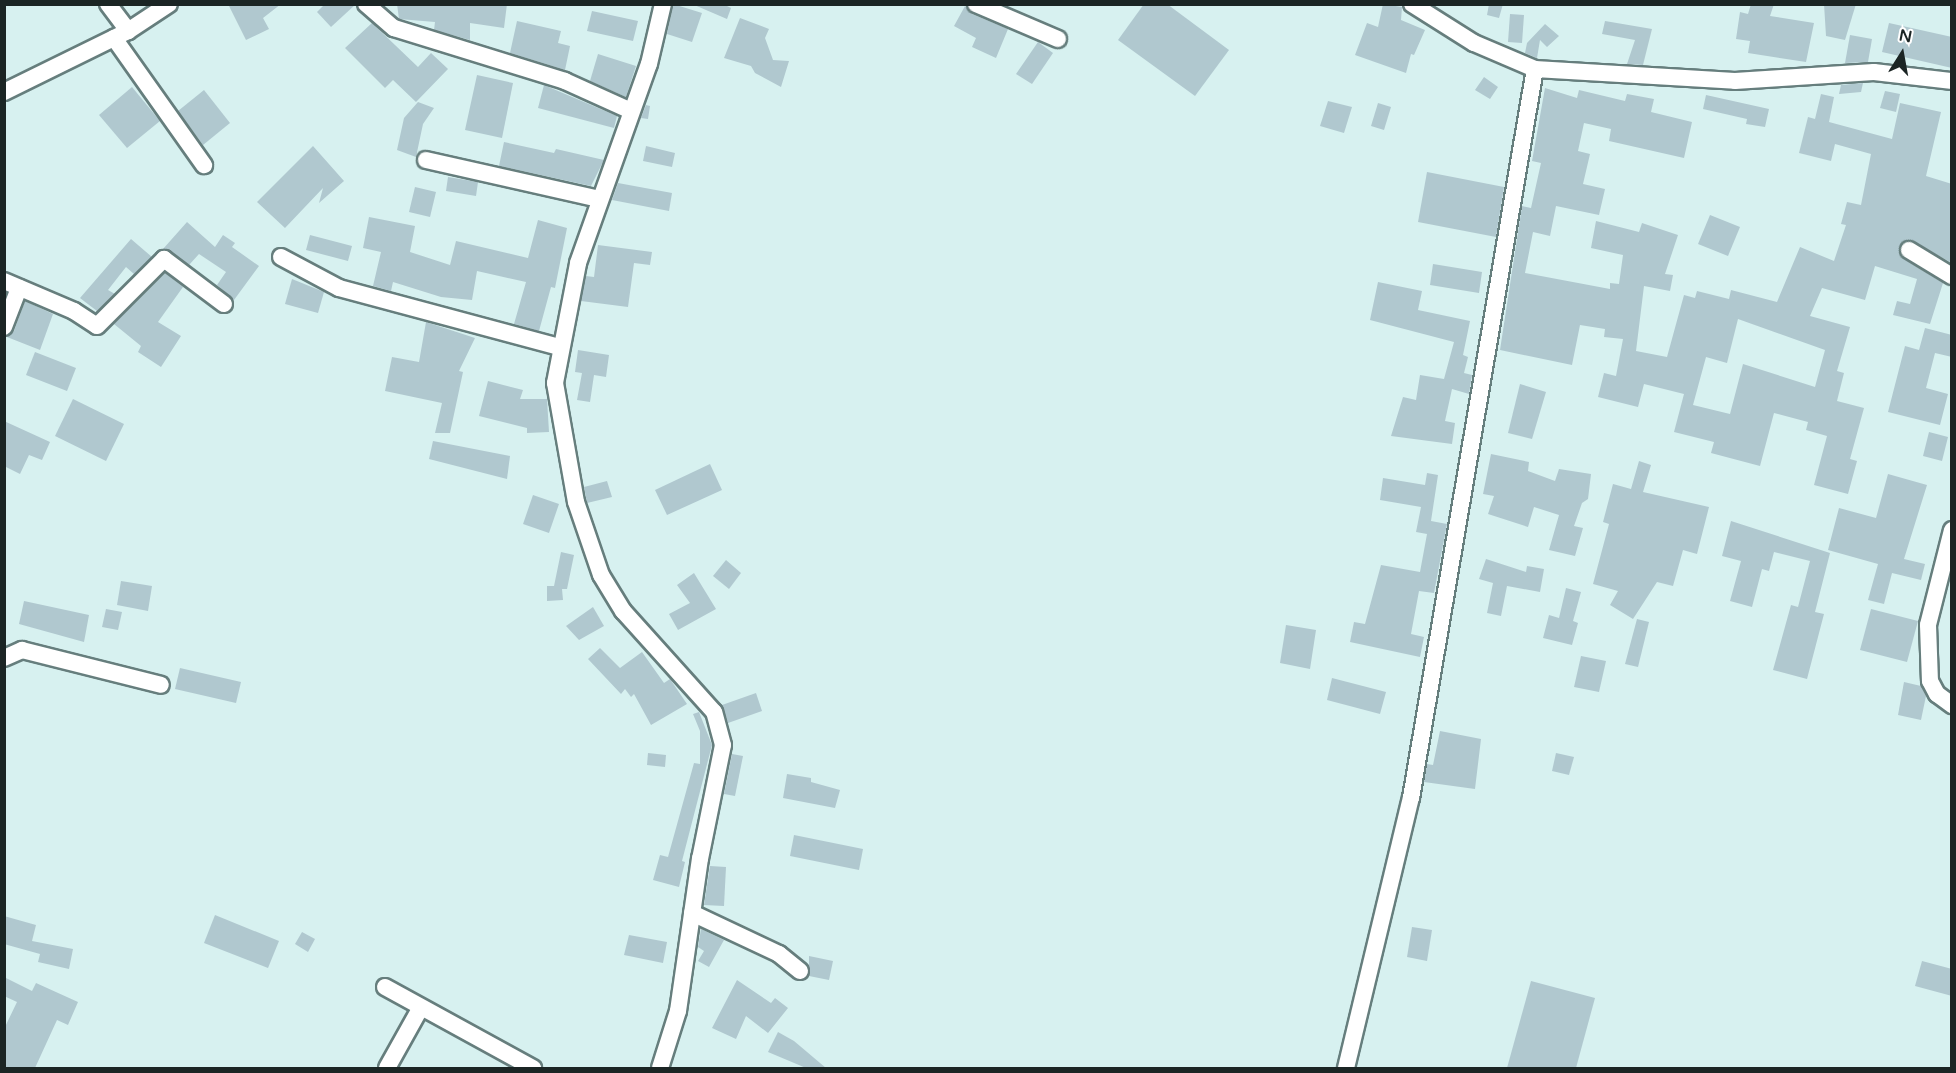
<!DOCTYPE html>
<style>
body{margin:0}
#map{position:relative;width:1956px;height:1073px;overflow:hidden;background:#d7f1f0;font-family:"Varela Round",sans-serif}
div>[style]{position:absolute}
.building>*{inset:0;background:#b0c8cf}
.roads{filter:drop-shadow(2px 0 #667e7d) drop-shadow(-2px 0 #667e7d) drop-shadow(0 2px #667e7d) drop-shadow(0 -2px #667e7d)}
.street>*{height:16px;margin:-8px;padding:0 8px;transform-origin:8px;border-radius:8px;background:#fff}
span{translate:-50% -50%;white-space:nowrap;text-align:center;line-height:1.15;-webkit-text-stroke:6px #fff;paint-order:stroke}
.frame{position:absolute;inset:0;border:6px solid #1b2524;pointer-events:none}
.north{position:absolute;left:1872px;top:24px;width:60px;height:60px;-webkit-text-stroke:4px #fff;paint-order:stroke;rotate:11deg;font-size:16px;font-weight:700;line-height:24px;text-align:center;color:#1b2524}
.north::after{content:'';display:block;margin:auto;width:21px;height:27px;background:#1b2524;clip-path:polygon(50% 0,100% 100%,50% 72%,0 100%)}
</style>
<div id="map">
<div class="building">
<div style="clip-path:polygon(228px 4px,281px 4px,263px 18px,269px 29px,246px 40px)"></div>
<div style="clip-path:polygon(325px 4px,356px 4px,331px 27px,317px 12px)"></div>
<div style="clip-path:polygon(397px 4px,507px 4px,504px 28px,470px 23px,470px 40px,434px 30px,435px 22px,399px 19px)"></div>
<div style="clip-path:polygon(673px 4px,702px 13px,692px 42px,667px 34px)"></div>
<div style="clip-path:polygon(692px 4px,723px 4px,731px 8px,727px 19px)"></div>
<div style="clip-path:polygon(1144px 4px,1167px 4px,1229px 50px,1195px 96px,1118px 40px)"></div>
<div style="clip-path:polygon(1383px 4px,1402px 7px,1401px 20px,1425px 30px,1414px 55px,1411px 54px,1406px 73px,1355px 55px,1367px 23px,1378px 27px)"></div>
<div style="clip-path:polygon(1489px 4px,1503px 4px,1499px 18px,1487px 15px)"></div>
<div style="clip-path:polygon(1751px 4px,1774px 4px,1770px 16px,1814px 23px,1806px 62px,1748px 53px,1750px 41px,1736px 39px,1740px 12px,1748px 14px)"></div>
<div style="clip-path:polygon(1824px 4px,1856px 4px,1845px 40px,1826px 36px)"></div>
<div style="clip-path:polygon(965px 6px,972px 14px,1008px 29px,996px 58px,972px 47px,976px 38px,954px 26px)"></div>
<div style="clip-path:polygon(592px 11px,638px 21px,633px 41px,587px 31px)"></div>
<div style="clip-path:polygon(1510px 14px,1524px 15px,1522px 43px,1508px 42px)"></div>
<div style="clip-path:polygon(740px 18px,769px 29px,765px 38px,773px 60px,789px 61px,781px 87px,755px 73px,751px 66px,724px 58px)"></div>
<div style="clip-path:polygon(517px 21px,561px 31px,558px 43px,570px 46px,565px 70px,510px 53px)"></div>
<div style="clip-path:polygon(1605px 21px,1652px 29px,1643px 65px,1627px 64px,1635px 40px,1602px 34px)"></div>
<div style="clip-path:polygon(372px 23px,418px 67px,431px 53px,448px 69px,416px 102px,393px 80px,385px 88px,345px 48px)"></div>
<div style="clip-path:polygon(1889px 23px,1952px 37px,1952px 68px,1882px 52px)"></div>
<div style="clip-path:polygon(1545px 24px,1559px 36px,1547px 47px,1540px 40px,1537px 58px,1525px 53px,1527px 43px)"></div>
<div style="clip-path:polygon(1850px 35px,1872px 39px,1868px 62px,1845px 63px)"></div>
<div style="clip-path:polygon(1038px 42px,1053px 53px,1032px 84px,1016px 74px)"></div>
<div style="clip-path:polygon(598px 54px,636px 66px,626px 97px,590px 81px)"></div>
<div style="clip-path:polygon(477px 75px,513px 83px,502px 138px,465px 130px)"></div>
<div style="clip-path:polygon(1484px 77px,1498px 87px,1490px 99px,1475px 90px)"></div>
<div style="clip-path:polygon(1863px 83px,1861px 92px,1839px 94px,1841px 85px)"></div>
<div style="clip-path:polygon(544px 85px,617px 116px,614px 128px,538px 108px)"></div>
<div style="clip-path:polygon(132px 87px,160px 121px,127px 148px,99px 115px)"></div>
<div style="clip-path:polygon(evenodd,1545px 88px,1577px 98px,1579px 90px,1625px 101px,1627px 94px,1654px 99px,1651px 112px,1692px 122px,1684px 158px,1609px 141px,1611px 129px,1584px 123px,1578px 151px,1590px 154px,1583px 184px,1605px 189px,1599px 215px,1556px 206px,1550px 236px,1533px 232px,1525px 273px,1610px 289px,1610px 283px,1619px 284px,1623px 255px,1591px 248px,1596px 221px,1639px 232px,1642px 223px,1678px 235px,1665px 274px,1673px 275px,1670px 291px,1644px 286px,1636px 351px,1667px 357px,1684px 295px,1695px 298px,1697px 291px,1729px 299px,1731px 290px,1777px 302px,1800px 247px,1834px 261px,1846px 225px,1841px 224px,1847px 202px,1861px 205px,1871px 154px,1835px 144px,1831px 161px,1799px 153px,1808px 117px,1815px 119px,1821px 94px,1834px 97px,1829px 122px,1892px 139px,1900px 103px,1941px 112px,1926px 176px,1952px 184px,1952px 263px,1910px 240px,1899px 249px,1904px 259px,1943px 283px,1930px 324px,1893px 315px,1897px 301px,1910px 304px,1917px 279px,1875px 266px,1865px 300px,1822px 288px,1810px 316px,1850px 327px,1837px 371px,1844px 373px,1837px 401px,1864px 408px,1850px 459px,1857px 461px,1848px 494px,1814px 485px,1827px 436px,1806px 430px,1808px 422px,1774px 413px,1760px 466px,1711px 453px,1714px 442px,1674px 432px,1684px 394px,1644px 384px,1638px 407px,1598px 397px,1604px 373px,1616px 376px,1623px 339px,1604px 337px,1605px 329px,1580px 325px,1572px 365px,1500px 350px,1522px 206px,1531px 208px,1541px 163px,1532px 161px,1545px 88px,1738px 319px,1825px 350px,1815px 387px,1743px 364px,1730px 414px,1693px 405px,1706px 357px,1727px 363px,1738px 319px)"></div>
<div style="clip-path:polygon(204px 90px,230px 123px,203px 145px,178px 111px)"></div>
<div style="clip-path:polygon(1885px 91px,1900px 94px,1896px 112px,1880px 108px)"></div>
<div style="clip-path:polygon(1706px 95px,1769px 109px,1765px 127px,1746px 124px,1747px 119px,1703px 109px)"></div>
<div style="clip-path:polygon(1328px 101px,1352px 107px,1344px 133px,1320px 126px)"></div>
<div style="clip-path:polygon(418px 102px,434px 108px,423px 124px,416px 157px,397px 150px,404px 118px)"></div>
<div style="clip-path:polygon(1378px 103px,1391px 107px,1384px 130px,1371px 126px)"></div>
<div style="clip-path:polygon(646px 105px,650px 106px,648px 119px,641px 118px)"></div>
<div style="clip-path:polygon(504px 142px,554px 153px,556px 149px,604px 160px,591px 186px,499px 166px)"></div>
<div style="clip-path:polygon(313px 146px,344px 181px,319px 203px,323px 188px,285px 228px,257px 202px)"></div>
<div style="clip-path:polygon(646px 146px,675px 153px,672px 167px,643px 161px)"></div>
<div style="clip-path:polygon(1427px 172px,1504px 187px,1496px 237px,1418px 222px)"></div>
<div style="clip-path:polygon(448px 177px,478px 182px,476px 196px,446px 191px)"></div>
<div style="clip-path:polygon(618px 183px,672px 193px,669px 211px,612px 200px)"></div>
<div style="clip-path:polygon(415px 187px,436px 192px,430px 217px,409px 212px)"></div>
<div style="clip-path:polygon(1710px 215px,1740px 227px,1728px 256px,1698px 244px)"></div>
<div style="clip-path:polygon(369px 217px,415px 226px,410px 252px,450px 265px,456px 241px,528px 258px,538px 220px,567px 228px,555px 288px,551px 287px,539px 331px,514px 324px,526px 282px,477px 271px,472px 300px,441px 297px,393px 282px,391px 291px,373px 286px,381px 252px,363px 248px)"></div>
<div style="clip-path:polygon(187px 222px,215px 247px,223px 235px,235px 243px,232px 247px,259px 266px,234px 300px,217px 285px,226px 272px,199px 254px,189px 265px,163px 249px)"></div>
<div style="clip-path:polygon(310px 235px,352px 246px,348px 261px,306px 250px)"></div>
<div style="clip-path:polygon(131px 239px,152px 257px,134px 274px,126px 267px,108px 290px,115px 294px,97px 311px,80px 298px)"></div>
<div style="clip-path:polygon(598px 245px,652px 252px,650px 265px,634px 263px,628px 307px,581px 301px,586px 276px,594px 277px)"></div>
<div style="clip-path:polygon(1433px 264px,1482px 272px,1479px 293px,1430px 285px)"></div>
<div style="clip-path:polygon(165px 273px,183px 287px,158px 322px,181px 336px,161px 367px,138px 352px,141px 346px,114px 324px)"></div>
<div style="clip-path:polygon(292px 279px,324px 292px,318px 313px,285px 304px)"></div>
<div style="clip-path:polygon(1378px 282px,1422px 291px,1418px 310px,1470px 321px,1463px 355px,1468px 357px,1464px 373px,1472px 375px,1469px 394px,1452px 389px,1445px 421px,1455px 423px,1452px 444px,1391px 436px,1403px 397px,1416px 400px,1420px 375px,1444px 379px,1454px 342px,1370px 320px)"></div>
<div style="clip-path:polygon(25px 301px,53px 314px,40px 350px,7px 337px,14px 331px)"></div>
<div style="clip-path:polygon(426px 322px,475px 338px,459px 371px,463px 372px,450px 433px,435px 433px,442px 403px,385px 391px,392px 357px,419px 362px)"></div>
<div style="clip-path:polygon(1925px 328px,1952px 335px,1952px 357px,1935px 353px,1926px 388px,1948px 394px,1940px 425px,1888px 412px,1905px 346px,1919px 350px)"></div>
<div style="clip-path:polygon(578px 350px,609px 355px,606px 377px,594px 375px,590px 402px,577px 400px,582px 373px,575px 372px)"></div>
<div style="clip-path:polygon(35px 352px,76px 368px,67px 391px,26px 375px)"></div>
<div style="clip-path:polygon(488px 381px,523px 390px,520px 399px,547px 399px,549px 432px,527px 433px,527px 428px,479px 416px)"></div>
<div style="clip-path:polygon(1520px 384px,1546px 392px,1532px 439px,1508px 433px)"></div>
<div style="clip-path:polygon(73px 399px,124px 424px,106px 461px,55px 436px)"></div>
<div style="clip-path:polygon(4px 421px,50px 442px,42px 460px,29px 455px,20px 474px,4px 466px)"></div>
<div style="clip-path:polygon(1929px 432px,1948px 437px,1942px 461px,1923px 456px)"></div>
<div style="clip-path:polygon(433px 441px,510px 456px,507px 479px,429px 459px)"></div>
<div style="clip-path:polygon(1491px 454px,1529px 462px,1528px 471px,1555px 481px,1559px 469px,1591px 474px,1588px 499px,1582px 503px,1574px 526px,1583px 528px,1575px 556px,1549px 550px,1559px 515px,1534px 507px,1528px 527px,1488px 514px,1494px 496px,1483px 494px)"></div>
<div style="clip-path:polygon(1639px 461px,1651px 465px,1643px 492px,1709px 507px,1697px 554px,1683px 550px,1673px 586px,1657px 582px,1633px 619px,1610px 605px,1618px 591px,1593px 584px,1609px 524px,1603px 522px,1613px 484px,1631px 489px)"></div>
<div style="clip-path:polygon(710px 464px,722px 490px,667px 515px,655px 490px)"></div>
<div style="clip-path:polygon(1427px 473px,1438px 475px,1431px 521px,1447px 524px,1434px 593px,1419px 591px,1411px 634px,1424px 637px,1420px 657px,1350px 642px,1354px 622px,1365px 624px,1381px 565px,1420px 572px,1427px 534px,1416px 532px,1421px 507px,1380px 500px,1383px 478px,1425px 485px)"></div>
<div style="clip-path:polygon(1888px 474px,1927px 485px,1904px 559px,1925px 564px,1921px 580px,1892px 573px,1884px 604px,1868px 600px,1878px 564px,1828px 550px,1839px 508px,1876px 518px)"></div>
<div style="clip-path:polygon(607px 481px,612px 497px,587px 503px,584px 487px)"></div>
<div style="clip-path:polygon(533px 495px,559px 504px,549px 533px,523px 524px)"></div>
<div style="clip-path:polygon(1731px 521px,1830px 553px,1815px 612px,1824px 614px,1807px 679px,1773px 670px,1791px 605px,1798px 607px,1810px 561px,1774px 552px,1769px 571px,1762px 569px,1752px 607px,1730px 601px,1741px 561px,1722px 556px)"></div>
<div style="clip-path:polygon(561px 552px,574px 555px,567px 589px,562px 589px,563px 600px,547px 601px,547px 586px,554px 586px)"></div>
<div style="clip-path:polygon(1486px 559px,1526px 572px,1527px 566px,1544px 569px,1540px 592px,1507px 586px,1501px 616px,1487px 613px,1493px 583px,1479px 579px)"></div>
<div style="clip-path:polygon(726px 560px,741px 573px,729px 589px,713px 576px)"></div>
<div style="clip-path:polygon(694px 573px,716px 609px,678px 630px,669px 614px,690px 603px,677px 585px)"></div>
<div style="clip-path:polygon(121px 581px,152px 586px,148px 611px,117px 605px)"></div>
<div style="clip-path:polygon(1566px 588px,1581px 592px,1573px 621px,1578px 623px,1572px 645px,1543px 638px,1549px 615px,1559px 618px)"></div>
<div style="clip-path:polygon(24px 601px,89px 615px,84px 642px,19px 624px)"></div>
<div style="clip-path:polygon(593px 607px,604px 626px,579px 640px,566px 626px)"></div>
<div style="clip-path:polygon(106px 609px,122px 612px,118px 630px,102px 627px)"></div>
<div style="clip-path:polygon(1871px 609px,1918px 621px,1907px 662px,1860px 650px)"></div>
<div style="clip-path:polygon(1637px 619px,1649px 622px,1638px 667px,1625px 664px)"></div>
<div style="clip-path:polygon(1286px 625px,1316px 630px,1310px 669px,1280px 663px)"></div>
<div style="clip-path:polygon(600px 648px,620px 668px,642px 652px,664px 683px,670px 679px,687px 704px,651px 725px,634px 694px,631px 697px,625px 689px,621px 694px,588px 659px)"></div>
<div style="clip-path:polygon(1581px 656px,1606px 661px,1599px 692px,1574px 687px)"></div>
<div style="clip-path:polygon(180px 668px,241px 682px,236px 703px,175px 689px)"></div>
<div style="clip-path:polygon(1332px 678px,1386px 692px,1380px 714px,1327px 700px)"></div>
<div style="clip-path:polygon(1904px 682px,1921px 686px,1926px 696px,1921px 720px,1898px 715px)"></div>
<div style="clip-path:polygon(756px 693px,762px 711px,728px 723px,722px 705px)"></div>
<div style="clip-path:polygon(699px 712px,712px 745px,682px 861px,685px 862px,679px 887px,653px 880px,660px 855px,668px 857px,694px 763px,700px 764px,700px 731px,693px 714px)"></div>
<div style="clip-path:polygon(1440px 731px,1481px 739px,1475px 789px,1424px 782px,1427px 764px,1433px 765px)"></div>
<div style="clip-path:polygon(648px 753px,666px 755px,665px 767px,647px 765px)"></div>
<div style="clip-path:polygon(1556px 753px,1574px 757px,1569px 775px,1552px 771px)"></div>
<div style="clip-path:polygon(732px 754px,743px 756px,735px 796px,724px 794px)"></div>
<div style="clip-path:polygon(787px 774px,811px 778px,811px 782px,840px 790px,835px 808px,783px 798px)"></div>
<div style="clip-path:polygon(794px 835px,863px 849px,859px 870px,790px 856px)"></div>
<div style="clip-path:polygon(710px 866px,726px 867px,724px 906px,704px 905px)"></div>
<div style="clip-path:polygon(215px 915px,279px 941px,268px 968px,204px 943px)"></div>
<div style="clip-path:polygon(4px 916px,36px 925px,32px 941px,73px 949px,69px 969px,38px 962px,40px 954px,4px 944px)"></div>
<div style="clip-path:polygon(1412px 927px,1432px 930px,1427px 961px,1407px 957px)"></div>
<div style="clip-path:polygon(701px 929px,724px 940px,709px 967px,698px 961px,704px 951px,698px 947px)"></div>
<div style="clip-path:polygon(302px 932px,315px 939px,308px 952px,295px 944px)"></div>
<div style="clip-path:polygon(629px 935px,667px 942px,663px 963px,624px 955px)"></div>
<div style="clip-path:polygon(809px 956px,833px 961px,829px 980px,809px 976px)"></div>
<div style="clip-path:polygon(1922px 961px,1952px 969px,1952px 996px,1915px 986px)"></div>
<div style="clip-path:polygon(4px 977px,32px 991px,36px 983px,78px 1002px,68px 1025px,57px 1020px,35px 1068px,4px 1068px,4px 1029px,17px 1002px,4px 996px)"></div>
<div style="clip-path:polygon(737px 980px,771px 1003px,775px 998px,788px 1008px,768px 1033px,746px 1016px,736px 1039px,712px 1028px)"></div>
<div style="clip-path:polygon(1531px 981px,1595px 998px,1576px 1068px,1507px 1068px)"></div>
<div style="clip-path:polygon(778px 1032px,794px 1041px,826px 1068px,806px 1068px,768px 1052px)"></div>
</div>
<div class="roads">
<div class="street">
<div style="left:108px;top:4px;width:34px;rotate:53deg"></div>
<div style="left:366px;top:4px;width:37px;rotate:41deg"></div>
<div style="left:394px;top:28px;width:179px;rotate:17.2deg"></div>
<div style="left:565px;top:81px;width:72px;rotate:24.4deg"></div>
<div style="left:976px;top:4px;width:89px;rotate:23.1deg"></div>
<div style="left:1412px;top:4px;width:73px;rotate:32.2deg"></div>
<div style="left:1474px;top:43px;width:66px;rotate:23.1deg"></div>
<div style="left:1535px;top:69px;width:200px;rotate:3.4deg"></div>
<div style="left:1735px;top:81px;width:139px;rotate:-3.7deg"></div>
<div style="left:1874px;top:72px;width:79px;rotate:6.6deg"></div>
<div style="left:114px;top:38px;width:156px;rotate:54.7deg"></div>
<div style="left:4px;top:92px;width:138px;rotate:-26.2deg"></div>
<div style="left:128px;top:31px;width:49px;rotate:-33.4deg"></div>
<div style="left:426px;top:160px;width:177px;rotate:12.7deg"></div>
<div style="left:1909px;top:250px;width:50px;rotate:31.2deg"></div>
<div style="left:281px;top:257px;width:66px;rotate:28.1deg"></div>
<div style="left:339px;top:288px;width:228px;rotate:15deg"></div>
<div style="left:4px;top:281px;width:76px;rotate:23.2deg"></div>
<div style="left:74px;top:311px;width:27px;rotate:33deg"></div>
<div style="left:97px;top:326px;width:95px;rotate:-45deg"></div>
<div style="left:164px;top:259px;width:75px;rotate:36.9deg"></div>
<div style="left:4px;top:327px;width:42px;rotate:-69deg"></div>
<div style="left:1952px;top:530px;width:98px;rotate:104.2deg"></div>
<div style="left:1928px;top:625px;width:56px;rotate:88deg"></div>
<div style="left:1930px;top:681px;width:15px;rotate:62deg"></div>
<div style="left:1937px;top:694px;width:19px;rotate:36deg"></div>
<div style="left:4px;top:658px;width:20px;rotate:-24deg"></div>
<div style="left:22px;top:650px;width:143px;rotate:14.1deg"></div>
<div style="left:692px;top:913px;width:96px;rotate:25.2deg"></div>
<div style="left:779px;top:954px;width:27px;rotate:39deg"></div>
<div style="left:385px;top:987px;width:169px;rotate:28.7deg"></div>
<div style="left:387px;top:1068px;width:68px;rotate:-60.8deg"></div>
<div style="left:660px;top:1068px;width:60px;rotate:-72.5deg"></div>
<div style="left:678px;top:1011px;width:154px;rotate:-81.8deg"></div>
<div style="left:700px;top:859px;width:116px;rotate:-78.6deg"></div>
<div style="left:723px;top:745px;width:34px;rotate:-105deg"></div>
<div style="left:714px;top:712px;width:136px;rotate:-132deg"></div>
<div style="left:623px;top:611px;width:42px;rotate:-121.4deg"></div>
<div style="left:601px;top:575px;width:77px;rotate:-108.9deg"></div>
<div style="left:576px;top:502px;width:121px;rotate:-100deg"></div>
<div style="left:555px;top:383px;width:122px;rotate:-79.1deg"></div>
<div style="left:578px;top:263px;width:211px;rotate:-70.4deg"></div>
<div style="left:649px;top:64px;width:62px;rotate:-76.9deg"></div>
<div style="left:1346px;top:1068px;width:278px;rotate:-76.5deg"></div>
<div style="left:1411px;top:798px;width:739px;rotate:-80.35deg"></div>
</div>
</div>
<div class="frame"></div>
<div class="north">N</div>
</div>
